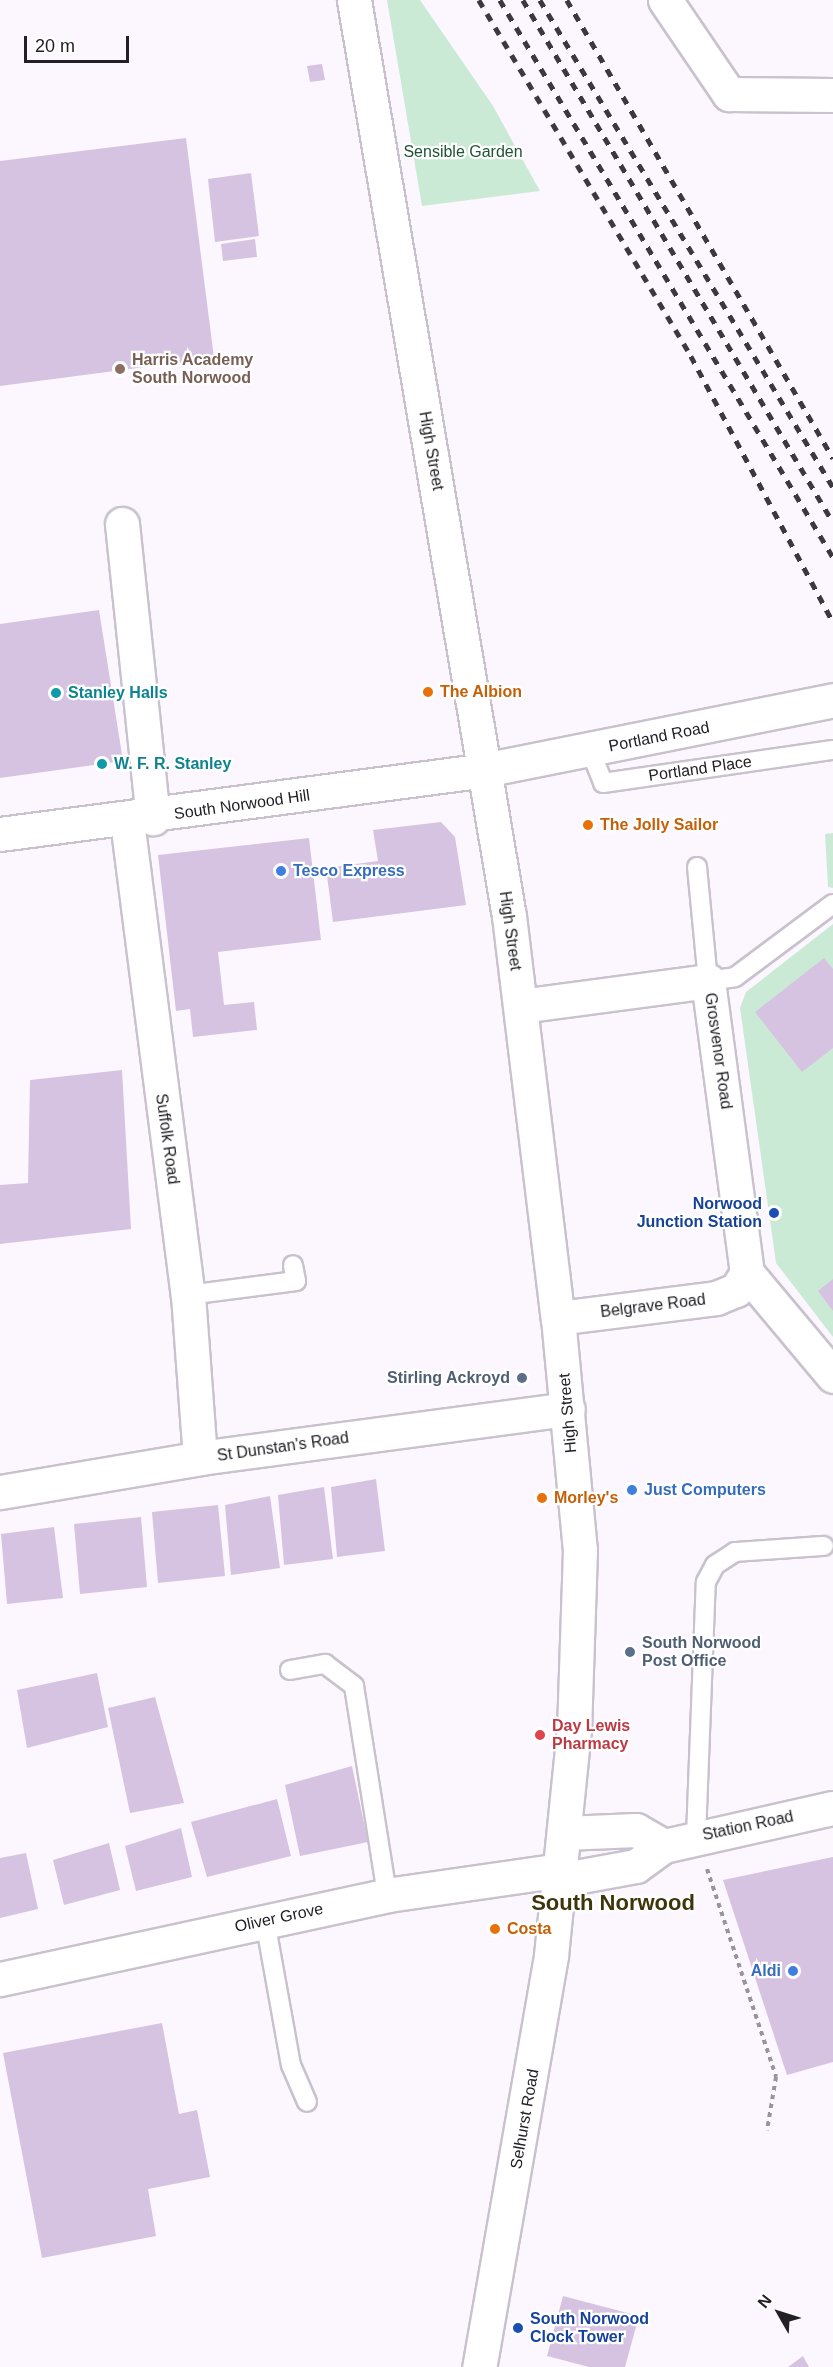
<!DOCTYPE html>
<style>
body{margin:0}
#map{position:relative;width:833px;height:2367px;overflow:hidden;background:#fcf7ff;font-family:Helvetica,sans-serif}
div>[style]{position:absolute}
.green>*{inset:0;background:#cbead5}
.building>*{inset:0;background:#d6c3e1}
.path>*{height:4px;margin-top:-2px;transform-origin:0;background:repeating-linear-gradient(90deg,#98949a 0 4.5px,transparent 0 9px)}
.roads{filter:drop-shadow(2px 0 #c9c2ce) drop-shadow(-2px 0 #c9c2ce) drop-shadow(0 2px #c9c2ce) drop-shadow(0 -2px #c9c2ce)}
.lane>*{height:18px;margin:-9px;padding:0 9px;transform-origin:9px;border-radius:9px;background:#fff}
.street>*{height:33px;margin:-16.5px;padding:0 16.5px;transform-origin:16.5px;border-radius:16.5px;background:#fff}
.primary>*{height:33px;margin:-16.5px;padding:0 16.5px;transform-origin:16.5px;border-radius:16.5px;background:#fff}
.rail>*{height:4.5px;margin-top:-2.25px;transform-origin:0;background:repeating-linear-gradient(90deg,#3c393e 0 8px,transparent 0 16px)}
.dots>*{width:16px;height:16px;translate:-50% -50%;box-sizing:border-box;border:3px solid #fff;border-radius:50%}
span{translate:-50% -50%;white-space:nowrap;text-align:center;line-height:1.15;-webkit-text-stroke:4.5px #fff;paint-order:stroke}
.park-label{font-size:16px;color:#1f5335}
.education-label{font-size:16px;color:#785e54;font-weight:700}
.left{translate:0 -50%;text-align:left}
.street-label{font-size:16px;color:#232025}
.food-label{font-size:16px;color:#c56008;font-weight:700}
.culture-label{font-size:16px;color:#0d838f;font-weight:700}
.shop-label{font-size:16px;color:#366cbe;font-weight:700}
.right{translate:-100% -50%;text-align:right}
.transit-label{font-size:16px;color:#164399;font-weight:700}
.service-label{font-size:16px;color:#4e5e75;font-weight:700}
.health-label{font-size:16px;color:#be3a42;font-weight:700}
.district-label{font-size:22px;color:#3f350a;font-weight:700}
.north{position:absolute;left:749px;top:2283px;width:60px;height:60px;-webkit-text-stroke:4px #fff;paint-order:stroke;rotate:309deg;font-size:16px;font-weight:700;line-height:24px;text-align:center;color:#232025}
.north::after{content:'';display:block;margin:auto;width:21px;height:27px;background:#232025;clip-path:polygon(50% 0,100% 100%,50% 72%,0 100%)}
.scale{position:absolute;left:24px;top:36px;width:105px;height:27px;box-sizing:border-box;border:3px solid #232025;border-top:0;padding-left:8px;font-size:18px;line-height:21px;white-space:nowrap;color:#232025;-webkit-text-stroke:4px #fff;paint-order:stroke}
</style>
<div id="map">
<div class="green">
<div style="clip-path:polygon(387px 0,420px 0,493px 106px,540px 191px,422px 206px)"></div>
<div style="clip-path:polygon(833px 833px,833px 888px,828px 887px,825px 834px)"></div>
<div style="clip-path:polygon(833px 924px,833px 1337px,776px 1263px,740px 1008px,746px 992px)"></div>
</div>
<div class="building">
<div style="clip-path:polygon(322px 64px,325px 80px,310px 82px,307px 66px)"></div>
<div style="clip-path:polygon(186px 138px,214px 358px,0 386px,0 161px)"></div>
<div style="clip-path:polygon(251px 173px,259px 236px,215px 242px,208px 179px)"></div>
<div style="clip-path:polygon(255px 239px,257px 257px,223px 261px,221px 244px)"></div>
<div style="clip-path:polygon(99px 610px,123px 761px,0 778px,0 624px)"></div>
<div style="clip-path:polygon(441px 822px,455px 837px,466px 905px,333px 922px,326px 868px,378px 861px,373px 830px)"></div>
<div style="clip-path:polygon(309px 838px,321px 940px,218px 952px,224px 1005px,254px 1002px,257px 1030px,193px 1037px,190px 1009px,176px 1011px,158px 855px)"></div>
<div style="clip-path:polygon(824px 958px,833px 969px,833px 1048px,802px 1072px,755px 1012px)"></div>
<div style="clip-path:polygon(122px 1070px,131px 1229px,0 1244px,0 1185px,28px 1183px,30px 1080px)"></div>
<div style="clip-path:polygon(833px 1279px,833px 1311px,818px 1291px)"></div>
<div style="clip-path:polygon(376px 1479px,385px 1551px,337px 1557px,331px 1487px)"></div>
<div style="clip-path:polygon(324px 1487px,333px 1559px,284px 1565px,278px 1495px)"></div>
<div style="clip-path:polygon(270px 1496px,280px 1568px,231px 1575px,225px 1505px)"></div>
<div style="clip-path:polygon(218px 1505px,225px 1576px,158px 1583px,152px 1512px)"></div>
<div style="clip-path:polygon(141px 1517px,147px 1587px,80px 1594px,74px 1524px)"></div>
<div style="clip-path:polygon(54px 1527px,63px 1598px,7px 1604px,1px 1534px)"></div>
<div style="clip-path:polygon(97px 1673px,108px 1727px,27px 1748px,17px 1690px)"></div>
<div style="clip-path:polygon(155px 1697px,184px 1803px,130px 1813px,108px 1708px)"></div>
<div style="clip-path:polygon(352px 1766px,368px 1842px,300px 1856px,285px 1785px)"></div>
<div style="clip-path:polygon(277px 1799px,291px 1856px,207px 1877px,191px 1822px)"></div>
<div style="clip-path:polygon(181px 1828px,192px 1877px,136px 1891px,125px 1846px)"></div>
<div style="clip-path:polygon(109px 1843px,120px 1890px,64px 1905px,53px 1860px)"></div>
<div style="clip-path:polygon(26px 1853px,38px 1909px,0 1918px,0 1858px)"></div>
<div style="clip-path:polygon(833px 1857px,833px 2062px,787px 2075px,723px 1880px)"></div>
<div style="clip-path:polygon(162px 2023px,179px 2114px,197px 2110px,210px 2177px,148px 2189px,156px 2236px,42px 2258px,3px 2053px)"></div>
<div style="clip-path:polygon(563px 2296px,639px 2316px,625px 2367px,589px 2367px,547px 2356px)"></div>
<div style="clip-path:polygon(803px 2356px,809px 2367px,788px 2367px)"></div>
</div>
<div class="path">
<div style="left:707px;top:1869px;width:219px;rotate:71.6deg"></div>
<div style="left:776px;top:2077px;width:54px;rotate:99.6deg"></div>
</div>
<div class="roads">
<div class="lane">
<div style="left:590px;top:750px;width:35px;rotate:68deg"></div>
<div style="left:603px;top:783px;width:232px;rotate:-8.2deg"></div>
<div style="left:697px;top:867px;width:115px;rotate:84.5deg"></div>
<div style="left:708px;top:981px;width:27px;rotate:-8deg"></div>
<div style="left:735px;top:977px;width:122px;rotate:-36.7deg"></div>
<div style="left:188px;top:1295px;width:109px;rotate:-7.4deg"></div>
<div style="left:296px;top:1281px;width:16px;rotate:-101deg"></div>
<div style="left:290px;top:1670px;width:36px;rotate:-10deg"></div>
<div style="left:325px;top:1664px;width:36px;rotate:37deg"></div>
<div style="left:354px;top:1686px;width:212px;rotate:81deg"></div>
<div style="left:696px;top:1837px;width:255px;rotate:-87.8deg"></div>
<div style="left:706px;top:1582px;width:19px;rotate:-62deg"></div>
<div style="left:715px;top:1565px;width:24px;rotate:-33deg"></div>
<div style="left:735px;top:1552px;width:89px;rotate:-3.9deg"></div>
<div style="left:265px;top:1921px;width:146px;rotate:79.8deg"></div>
<div style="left:291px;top:2065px;width:40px;rotate:66.6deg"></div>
</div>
<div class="street">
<div style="left:665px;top:0;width:114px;rotate:55.8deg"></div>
<div style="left:729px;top:94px;width:104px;rotate:0.6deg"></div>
<div style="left:122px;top:524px;width:296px;rotate:84deg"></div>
<div style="left:127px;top:821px;width:478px;rotate:82.7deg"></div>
<div style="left:188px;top:1295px;width:163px;rotate:85.8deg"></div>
<div style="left:521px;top:1006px;width:189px;rotate:-7.6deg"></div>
<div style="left:708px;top:981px;width:295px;rotate:82.4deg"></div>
<div style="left:747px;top:1273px;width:134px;rotate:50.1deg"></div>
<div style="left:558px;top:1318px;width:159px;rotate:-7.2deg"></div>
<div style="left:716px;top:1298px;width:22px;rotate:-22deg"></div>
<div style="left:736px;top:1290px;width:20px;rotate:-57deg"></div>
<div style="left:0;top:1492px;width:203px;rotate:-9.6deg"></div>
<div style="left:200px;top:1458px;width:371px;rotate:-7.6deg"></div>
<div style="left:564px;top:1833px;width:72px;rotate:-2.4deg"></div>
<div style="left:636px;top:1830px;width:32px;rotate:30deg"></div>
<div style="left:559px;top:1880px;width:78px;rotate:-10.3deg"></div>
<div style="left:636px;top:1866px;width:34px;rotate:-36deg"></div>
<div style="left:664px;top:1846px;width:173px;rotate:-12.7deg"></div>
<div style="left:0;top:1979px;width:396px;rotate:-12.2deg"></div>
<div style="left:387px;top:1895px;width:176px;rotate:-8.2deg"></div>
</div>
<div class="primary">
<div style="left:354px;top:0;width:929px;rotate:80.4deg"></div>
<div style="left:509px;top:916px;width:405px;rotate:83.1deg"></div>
<div style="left:558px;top:1318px;width:233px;rotate:84.6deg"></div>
<div style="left:580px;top:1550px;width:179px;rotate:91.9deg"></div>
<div style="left:574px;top:1729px;width:228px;rotate:95.8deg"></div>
<div style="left:551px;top:1956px;width:417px;rotate:99.9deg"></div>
<div style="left:0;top:834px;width:488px;rotate:-7.5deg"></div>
<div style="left:484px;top:770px;width:356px;rotate:-11.3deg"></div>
</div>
</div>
<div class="rail">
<div style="left:479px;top:0;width:414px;rotate:59.2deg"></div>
<div style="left:691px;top:356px;width:302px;rotate:61.9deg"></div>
<div style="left:500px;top:0;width:649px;rotate:59.13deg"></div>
<div style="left:523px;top:0;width:607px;rotate:59.3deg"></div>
<div style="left:540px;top:0;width:568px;rotate:58.97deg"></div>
<div style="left:567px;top:0;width:530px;rotate:59.85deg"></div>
</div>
<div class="dots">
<div style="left:120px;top:369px;background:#8d6e63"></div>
<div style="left:428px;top:692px;background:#e8710a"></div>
<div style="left:56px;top:693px;background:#0f9aa8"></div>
<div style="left:102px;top:764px;background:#0f9aa8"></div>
<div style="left:588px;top:825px;background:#e8710a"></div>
<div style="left:281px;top:871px;background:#3f7fe0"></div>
<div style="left:774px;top:1213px;background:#1a4fb4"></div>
<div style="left:522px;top:1378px;background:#5c6f8a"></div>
<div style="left:632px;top:1490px;background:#3f7fe0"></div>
<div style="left:542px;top:1498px;background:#e8710a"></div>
<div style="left:630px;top:1652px;background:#5c6f8a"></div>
<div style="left:540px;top:1735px;background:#e0444e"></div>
<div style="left:495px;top:1929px;background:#e8710a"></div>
<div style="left:793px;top:1971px;background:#3f7fe0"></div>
<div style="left:518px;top:2328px;background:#1a4fb4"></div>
</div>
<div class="park-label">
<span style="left:463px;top:152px">Sensible Garden</span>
</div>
<div class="education-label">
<span class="left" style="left:132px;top:369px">Harris Academy<br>South Norwood</span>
</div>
<div class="street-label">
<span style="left:431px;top:451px;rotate:80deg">High Street</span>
<span style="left:659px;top:737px;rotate:-11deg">Portland Road</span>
<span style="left:700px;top:769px;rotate:-8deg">Portland Place</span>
<span style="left:242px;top:805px;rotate:-8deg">South Norwood Hill</span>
<span style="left:510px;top:931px;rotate:82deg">High Street</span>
<span style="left:718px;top:1051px;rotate:82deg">Grosvenor Road</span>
<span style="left:167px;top:1139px;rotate:82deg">Suffolk Road</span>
<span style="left:653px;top:1306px;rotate:-7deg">Belgrave Road</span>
<span style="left:568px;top:1413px;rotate:-95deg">High Street</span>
<span style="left:283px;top:1447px;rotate:-8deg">St Dunstan's Road</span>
<span style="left:748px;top:1826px;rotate:-12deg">Station Road</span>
<span style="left:279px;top:1918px;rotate:-12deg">Oliver Grove</span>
<span style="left:525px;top:2119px;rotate:-80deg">Selhurst Road</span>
</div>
<div class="food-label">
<span class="left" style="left:440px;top:692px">The Albion</span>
<span class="left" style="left:600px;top:825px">The Jolly Sailor</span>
<span class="left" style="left:554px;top:1498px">Morley's</span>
<span class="left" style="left:507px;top:1929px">Costa</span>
</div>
<div class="culture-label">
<span class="left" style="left:68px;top:693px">Stanley Halls</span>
<span class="left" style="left:114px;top:764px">W. F. R. Stanley</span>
</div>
<div class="shop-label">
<span class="left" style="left:293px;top:871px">Tesco Express</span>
<span class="left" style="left:644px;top:1490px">Just Computers</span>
<span class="right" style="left:781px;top:1971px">Aldi</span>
</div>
<div class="transit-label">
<span class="right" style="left:762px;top:1213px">Norwood<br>Junction Station</span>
<span class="left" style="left:530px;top:2328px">South Norwood<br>Clock Tower</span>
</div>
<div class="service-label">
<span class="right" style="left:510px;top:1378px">Stirling Ackroyd</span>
<span class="left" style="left:642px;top:1652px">South Norwood<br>Post Office</span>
</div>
<div class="health-label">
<span class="left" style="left:552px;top:1735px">Day Lewis<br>Pharmacy</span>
</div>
<div class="district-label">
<span style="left:613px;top:1903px">South Norwood</span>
</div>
<div class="north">N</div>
<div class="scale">20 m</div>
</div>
